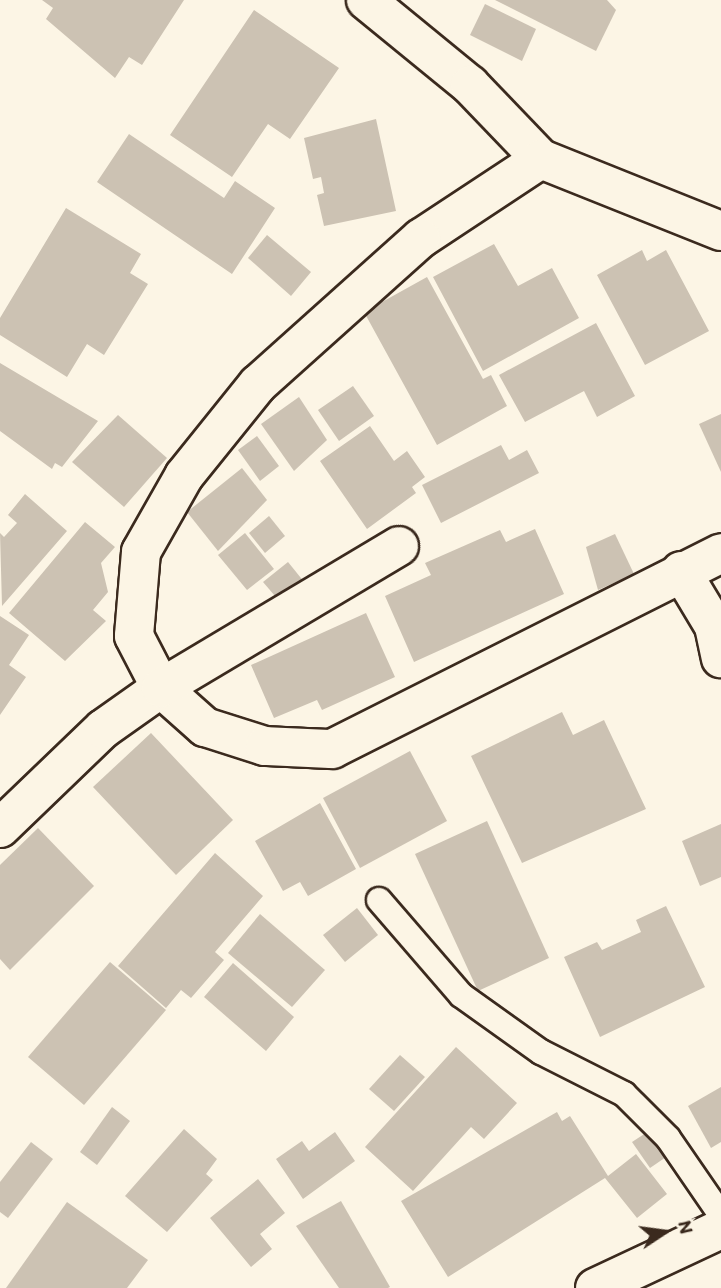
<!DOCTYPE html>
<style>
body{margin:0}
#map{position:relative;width:721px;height:1288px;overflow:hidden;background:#fcf5e5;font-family:Itim,sans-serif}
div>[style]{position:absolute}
.building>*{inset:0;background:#ccc2b3}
.roads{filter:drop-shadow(2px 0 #3b2a1e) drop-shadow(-2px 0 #3b2a1e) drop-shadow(0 2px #3b2a1e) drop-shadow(0 -2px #3b2a1e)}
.lane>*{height:24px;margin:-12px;padding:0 12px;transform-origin:12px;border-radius:12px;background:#fcf5e5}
.street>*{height:38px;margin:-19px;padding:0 19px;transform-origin:19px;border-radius:19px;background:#fcf5e5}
.secondary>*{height:38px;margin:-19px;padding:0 19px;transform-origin:19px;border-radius:19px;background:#fcf5e5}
span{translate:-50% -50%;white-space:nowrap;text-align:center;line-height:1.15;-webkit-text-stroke:6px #fcf5e5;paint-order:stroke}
.north{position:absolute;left:630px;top:1197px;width:70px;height:70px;-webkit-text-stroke:5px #fcf5e5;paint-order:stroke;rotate:77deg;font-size:19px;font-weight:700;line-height:28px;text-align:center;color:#3b2a1e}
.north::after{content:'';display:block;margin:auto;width:24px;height:32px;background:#3b2a1e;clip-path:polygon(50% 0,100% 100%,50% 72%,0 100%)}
</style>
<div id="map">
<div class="building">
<div style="clip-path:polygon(42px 0,184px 0,142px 65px,129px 57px,115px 78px,46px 19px,53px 8px)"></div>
<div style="clip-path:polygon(495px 0,607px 0,616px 10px,596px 51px)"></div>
<div style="clip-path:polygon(485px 4px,536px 29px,522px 61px,470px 35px)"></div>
<div style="clip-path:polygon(254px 10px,339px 68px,290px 139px,268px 124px,232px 177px,170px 135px)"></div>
<div style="clip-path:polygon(376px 119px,396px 211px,324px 226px,317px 195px,324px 193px,321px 177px,313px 179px,304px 138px)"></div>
<div style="clip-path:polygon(129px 134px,224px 198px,235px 181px,275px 208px,232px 274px,97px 182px)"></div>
<div style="clip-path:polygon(66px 208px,141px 254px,130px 273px,148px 284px,104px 355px,87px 344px,67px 377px,0 335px,0 318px)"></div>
<div style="clip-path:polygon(267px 235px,311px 272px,291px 296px,248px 258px)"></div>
<div style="clip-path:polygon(494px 244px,518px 286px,552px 268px,579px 318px,483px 371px,433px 277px)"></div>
<div style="clip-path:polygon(642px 250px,647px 261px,666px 250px,709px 331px,645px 365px,597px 275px)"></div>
<div style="clip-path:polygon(427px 277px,483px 379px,491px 375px,507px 406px,437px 445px,364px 312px)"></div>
<div style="clip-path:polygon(596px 323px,635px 396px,597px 417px,584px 391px,525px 422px,499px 375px)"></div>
<div style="clip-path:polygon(0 363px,98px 421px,62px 467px,55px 463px,52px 469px,0 431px)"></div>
<div style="clip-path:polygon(353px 386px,374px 416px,339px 441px,318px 410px)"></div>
<div style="clip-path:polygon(299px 397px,327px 440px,294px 471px,261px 424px)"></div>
<div style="clip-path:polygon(721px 414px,721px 472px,699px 424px)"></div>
<div style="clip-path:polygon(118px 415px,167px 458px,124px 507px,72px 462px)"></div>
<div style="clip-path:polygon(370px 426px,394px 461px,407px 451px,425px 477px,412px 487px,416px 493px,367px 529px,320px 461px)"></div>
<div style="clip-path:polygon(257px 436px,279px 466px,260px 481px,238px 450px)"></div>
<div style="clip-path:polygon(501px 445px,509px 460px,527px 450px,539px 473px,441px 523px,422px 485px)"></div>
<div style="clip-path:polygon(242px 468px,267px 500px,218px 551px,187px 512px)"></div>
<div style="clip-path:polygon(25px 494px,67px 531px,2px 606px,0 533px,4px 537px,17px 523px,8px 515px)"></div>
<div style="clip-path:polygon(269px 516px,285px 536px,265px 553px,249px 533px)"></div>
<div style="clip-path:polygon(85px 522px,115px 547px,101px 563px,108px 592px,93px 610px,106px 621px,65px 661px,9px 613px)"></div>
<div style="clip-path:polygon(535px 529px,564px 594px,414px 662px,385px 596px,431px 575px,425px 563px,500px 530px,506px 542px)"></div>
<div style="clip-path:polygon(245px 533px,274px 569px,247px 590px,218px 555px)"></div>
<div style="clip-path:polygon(615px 534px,634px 574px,598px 590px,586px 547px)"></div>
<div style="clip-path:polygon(288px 562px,305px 583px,281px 603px,263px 582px)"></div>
<div style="clip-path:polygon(366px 613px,395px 677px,322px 710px,317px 700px,274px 718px,251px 665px)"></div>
<div style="clip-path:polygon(0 616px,29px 635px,9px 665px,26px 677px,0 715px)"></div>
<div style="clip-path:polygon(562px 712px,573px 735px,604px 720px,646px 809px,522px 863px,471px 756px)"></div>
<div style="clip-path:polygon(151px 733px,233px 820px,176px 875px,93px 787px)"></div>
<div style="clip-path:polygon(410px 751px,447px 821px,360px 868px,323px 798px)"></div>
<div style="clip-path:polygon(320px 803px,356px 869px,308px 896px,300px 882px,283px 891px,255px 841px)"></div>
<div style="clip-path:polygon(487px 821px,549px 958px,478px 991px,415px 854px)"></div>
<div style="clip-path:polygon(721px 824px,721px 877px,700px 886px,682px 841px)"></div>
<div style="clip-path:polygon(38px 828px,94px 886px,10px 970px,0 959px,0 865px)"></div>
<div style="clip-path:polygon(215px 853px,263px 896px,215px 952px,224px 960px,191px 998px,181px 990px,166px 1008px,118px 966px)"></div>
<div style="clip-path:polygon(666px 906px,705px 987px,600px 1037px,564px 957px,597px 942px,602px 950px,641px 932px,636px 920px)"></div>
<div style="clip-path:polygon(357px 908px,378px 935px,345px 962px,323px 935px)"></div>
<div style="clip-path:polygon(260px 914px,325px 970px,292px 1007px,228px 953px)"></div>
<div style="clip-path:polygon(110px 962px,166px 1010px,84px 1105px,28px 1057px)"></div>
<div style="clip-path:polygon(233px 963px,294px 1017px,266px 1051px,204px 997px)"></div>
<div style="clip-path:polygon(456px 1047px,517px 1103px,484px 1139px,471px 1127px,413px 1191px,365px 1147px)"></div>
<div style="clip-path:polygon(400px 1055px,425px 1077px,394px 1111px,369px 1089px)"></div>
<div style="clip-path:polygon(721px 1087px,721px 1142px,711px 1148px,688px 1106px)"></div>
<div style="clip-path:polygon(112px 1107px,130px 1121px,97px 1165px,80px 1152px)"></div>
<div style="clip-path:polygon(557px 1112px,562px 1121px,570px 1116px,608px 1176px,636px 1154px,667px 1194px,637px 1218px,605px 1178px,448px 1277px,401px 1201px)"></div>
<div style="clip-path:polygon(184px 1129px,217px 1159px,206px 1174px,213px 1180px,167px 1232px,125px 1196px)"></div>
<div style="clip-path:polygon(652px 1129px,669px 1155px,650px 1168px,632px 1142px)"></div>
<div style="clip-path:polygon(335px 1132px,355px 1161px,303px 1199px,276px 1159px,302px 1141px,309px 1151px)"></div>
<div style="clip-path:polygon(31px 1142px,53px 1159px,8px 1218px,0 1212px,0 1182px)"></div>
<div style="clip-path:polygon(258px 1179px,285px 1213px,260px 1234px,272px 1249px,251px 1267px,210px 1218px)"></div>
<div style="clip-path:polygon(341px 1201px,390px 1287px,388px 1288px,339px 1288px,296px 1226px)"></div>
<div style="clip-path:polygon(67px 1202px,148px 1260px,127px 1288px,6px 1288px)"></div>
</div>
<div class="roads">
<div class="lane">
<div style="left:379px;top:900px;width:125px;rotate:49.2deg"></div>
<div style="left:461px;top:995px;width:98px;rotate:35.5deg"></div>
<div style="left:541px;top:1052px;width:93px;rotate:26.8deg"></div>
<div style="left:624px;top:1094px;width:62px;rotate:45deg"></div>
<div style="left:668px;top:1138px;width:93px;rotate:55.5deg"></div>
</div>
<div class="street">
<div style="left:366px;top:0;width:134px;rotate:39.3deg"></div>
<div style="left:470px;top:85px;width:103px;rotate:46.2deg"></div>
<div style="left:541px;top:159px;width:194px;rotate:21.8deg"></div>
<div style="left:541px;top:159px;width:144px;rotate:146.6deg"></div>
<div style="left:421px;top:238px;width:219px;rotate:138.1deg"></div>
<div style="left:258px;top:384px;width:118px;rotate:128.8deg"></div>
<div style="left:184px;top:476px;width:87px;rotate:119.5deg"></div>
<div style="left:141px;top:552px;width:84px;rotate:94.8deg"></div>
<div style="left:134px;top:636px;width:59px;rotate:62.6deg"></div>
<div style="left:161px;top:688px;width:59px;rotate:41.6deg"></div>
<div style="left:205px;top:727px;width:63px;rotate:17.6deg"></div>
<div style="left:265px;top:746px;width:67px;rotate:2.6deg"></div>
<div style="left:332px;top:749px;width:436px;rotate:-26.7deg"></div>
<div style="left:681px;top:571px;width:64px;rotate:59deg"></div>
<div style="left:714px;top:626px;width:33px;rotate:78deg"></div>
<div style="left:0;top:828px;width:143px;rotate:-43.9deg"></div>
<div style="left:103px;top:729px;width:71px;rotate:-35.3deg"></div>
<div style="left:161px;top:688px;width:277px;rotate:-30.8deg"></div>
</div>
<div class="secondary">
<div style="left:595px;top:1288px;width:139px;rotate:-25.1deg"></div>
</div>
</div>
<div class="north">N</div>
</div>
